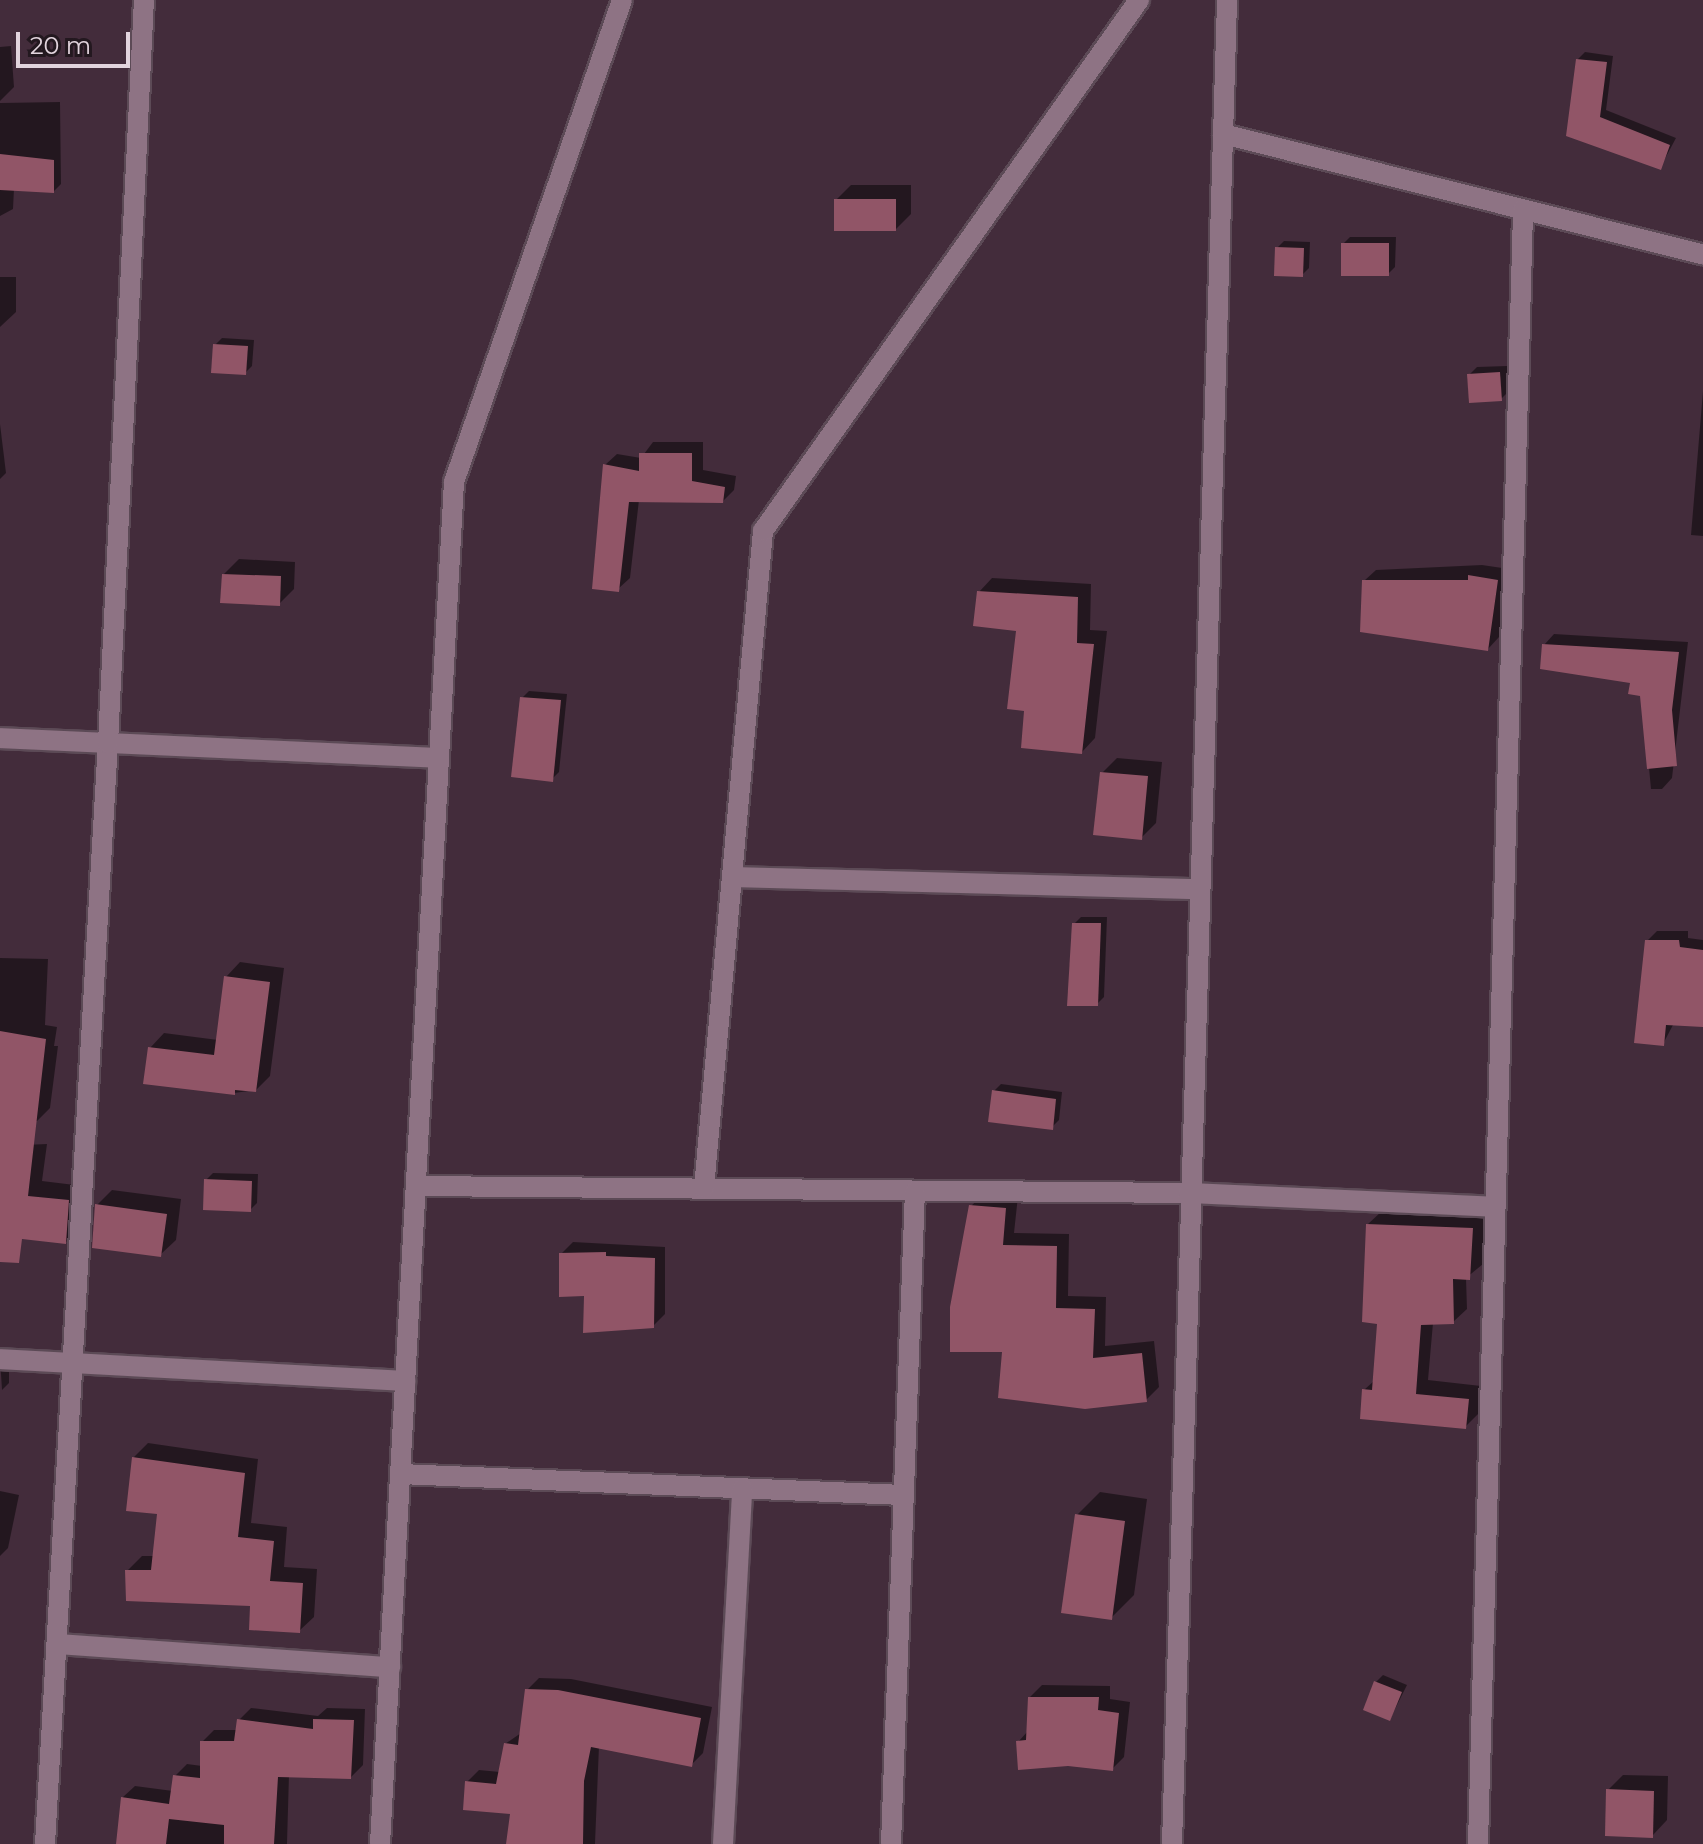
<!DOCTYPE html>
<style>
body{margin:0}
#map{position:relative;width:1703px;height:1844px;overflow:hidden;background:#432c3b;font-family:Montserrat,sans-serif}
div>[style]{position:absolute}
.shadow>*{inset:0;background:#0007}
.building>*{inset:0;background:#915567}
.roads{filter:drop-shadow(2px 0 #5c4a56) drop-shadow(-2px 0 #5c4a56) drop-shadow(0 2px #5c4a56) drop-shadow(0 -2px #5c4a56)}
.minor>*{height:20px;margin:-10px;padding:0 10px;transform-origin:10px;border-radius:10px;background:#8e7384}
span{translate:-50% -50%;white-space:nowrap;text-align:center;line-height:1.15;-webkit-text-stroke:7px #23181f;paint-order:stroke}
.scale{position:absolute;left:16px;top:32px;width:114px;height:36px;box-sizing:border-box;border:4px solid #e2d4dd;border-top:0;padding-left:10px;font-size:24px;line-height:28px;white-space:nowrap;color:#e2d4dd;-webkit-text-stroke:6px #23181f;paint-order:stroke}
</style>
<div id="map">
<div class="shadow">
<div style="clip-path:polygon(11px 46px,14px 87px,0 101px,0 47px)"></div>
<div style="clip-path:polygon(1585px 52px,1613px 56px,1606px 110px,1676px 138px,1660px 168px,1569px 135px,1578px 59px)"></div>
<div style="clip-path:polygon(60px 102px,61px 184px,54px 191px,14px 189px,13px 209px,0 216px,0 103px)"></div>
<div style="clip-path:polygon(851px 185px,911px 185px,911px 214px,896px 229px,836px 200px)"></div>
<div style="clip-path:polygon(1350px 237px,1396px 237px,1395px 267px,1388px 274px,1343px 244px)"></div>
<div style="clip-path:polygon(1284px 241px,1310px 242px,1309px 268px,1302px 275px,1277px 248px)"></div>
<div style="clip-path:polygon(0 277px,16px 277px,16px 312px,0 327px)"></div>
<div style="clip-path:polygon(222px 338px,254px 340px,252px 366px,245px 373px,215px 345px)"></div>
<div style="clip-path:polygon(1507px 366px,1508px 392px,1501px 399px,1470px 374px,1477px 367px)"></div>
<div style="clip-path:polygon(1703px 391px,1703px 536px,1691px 535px)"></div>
<div style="clip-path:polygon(0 424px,6px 473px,0 479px)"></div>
<div style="clip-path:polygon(653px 442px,703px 442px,703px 470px,736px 476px,734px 490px,723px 501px,639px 500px,630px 578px,618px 589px,605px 465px,617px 454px,641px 458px)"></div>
<div style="clip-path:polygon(239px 559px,295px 562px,294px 589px,279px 604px,223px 575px)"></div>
<div style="clip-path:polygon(1482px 565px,1509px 569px,1499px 637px,1488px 649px,1364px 581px,1376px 570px)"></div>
<div style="clip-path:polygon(992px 578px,1091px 584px,1090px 630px,1107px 631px,1095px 738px,1082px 752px,1027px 709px,1019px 629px,979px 592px)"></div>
<div style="clip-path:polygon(1554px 634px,1688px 642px,1672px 778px,1662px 789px,1651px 789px,1642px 694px,1632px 681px,1544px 645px)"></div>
<div style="clip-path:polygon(529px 691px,567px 694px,559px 772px,552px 779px,522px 698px)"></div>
<div style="clip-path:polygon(1117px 758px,1162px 762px,1156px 823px,1141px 838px,1102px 773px)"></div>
<div style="clip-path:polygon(1081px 917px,1107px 917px,1104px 997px,1097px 1004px,1074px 924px)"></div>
<div style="clip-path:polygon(1657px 931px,1688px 931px,1688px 938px,1703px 940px,1703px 1025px,1674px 1023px,1663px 1044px,1647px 941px)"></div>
<div style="clip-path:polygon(0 958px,48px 959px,45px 1025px,57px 1027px,54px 1046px,58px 1046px,50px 1108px,37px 1121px,0 1116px)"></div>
<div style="clip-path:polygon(240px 962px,284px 968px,270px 1076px,256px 1090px,234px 1093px,150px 1048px,164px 1033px,218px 1040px,226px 977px)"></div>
<div style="clip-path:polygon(1001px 1084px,1062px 1092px,1059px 1120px,1052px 1127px,994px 1091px)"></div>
<div style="clip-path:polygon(47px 1144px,42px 1181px,83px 1186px,81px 1227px,66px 1242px,24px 1237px,0 1244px,0 1146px)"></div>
<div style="clip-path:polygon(213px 1173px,258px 1174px,257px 1203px,250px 1210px,206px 1180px)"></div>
<div style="clip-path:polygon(112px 1190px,181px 1199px,176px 1240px,160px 1255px,97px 1205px)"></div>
<div style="clip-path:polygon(984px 1194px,1018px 1196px,1014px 1233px,1069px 1234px,1068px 1296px,1106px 1297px,1105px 1346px,1154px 1341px,1159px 1387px,1146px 1400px,1005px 1350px,971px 1206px)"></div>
<div style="clip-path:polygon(1382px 1211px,1485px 1215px,1483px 1264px,1466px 1278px,1467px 1309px,1453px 1322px,1433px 1323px,1428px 1380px,1481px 1386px,1479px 1413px,1465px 1427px,1364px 1390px,1375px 1380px,1379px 1322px,1368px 1224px)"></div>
<div style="clip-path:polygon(573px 1242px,665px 1247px,665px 1314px,653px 1326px,586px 1294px,561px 1254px)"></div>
<div style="clip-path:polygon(0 1359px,9px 1365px,9px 1383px,2px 1390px)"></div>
<div style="clip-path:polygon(148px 1443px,258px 1459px,251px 1523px,287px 1527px,284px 1567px,317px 1569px,314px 1617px,299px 1631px,252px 1604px,127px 1571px,142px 1556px,155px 1556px,160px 1512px,134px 1457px)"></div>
<div style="clip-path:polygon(0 1491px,19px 1495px,8px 1548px,0 1556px)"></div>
<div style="clip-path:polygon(1100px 1492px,1147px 1499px,1134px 1595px,1111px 1618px,1077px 1515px)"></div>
<div style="clip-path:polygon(1383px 1675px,1407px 1685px,1390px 1719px,1376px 1682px)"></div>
<div style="clip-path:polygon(539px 1678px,571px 1679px,712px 1707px,703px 1753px,692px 1764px,599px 1746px,595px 1844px,508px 1844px,512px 1812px,467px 1782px,479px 1770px,500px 1772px,505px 1744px,521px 1733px,527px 1690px)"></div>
<div style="clip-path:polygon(1042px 1685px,1110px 1686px,1110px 1699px,1130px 1702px,1124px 1757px,1112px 1769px,1018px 1742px,1028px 1731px,1030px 1697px)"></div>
<div style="clip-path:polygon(251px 1708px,318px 1716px,327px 1708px,365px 1709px,363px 1765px,351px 1777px,289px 1775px,287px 1844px,118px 1844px,123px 1797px,135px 1786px,173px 1791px,175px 1776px,187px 1764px,202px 1766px,202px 1742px,214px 1730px,238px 1730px,239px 1720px)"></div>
<div style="clip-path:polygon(1623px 1775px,1668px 1776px,1667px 1820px,1652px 1836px,1608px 1790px)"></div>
</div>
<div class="building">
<div style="clip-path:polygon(1576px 59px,1607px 62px,1600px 117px,1670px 145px,1661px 170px,1566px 136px)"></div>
<div style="clip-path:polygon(0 154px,54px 160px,54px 193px,0 190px)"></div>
<div style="clip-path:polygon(834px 199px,896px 199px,896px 231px,834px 231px)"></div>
<div style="clip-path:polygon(1341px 243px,1389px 243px,1389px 276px,1341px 276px)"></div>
<div style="clip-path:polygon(1275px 247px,1304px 248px,1303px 277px,1274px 276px)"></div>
<div style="clip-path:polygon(213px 344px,248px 346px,246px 375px,211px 373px)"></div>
<div style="clip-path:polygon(1500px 372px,1502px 401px,1469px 403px,1467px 374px)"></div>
<div style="clip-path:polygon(639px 453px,692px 453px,692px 481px,725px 487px,723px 503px,629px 502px,619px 592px,592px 589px,603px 464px,639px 471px)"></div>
<div style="clip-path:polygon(222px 574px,281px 576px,280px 606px,220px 603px)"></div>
<div style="clip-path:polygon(1468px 575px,1498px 580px,1488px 651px,1360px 632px,1362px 580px,1468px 580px)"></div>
<div style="clip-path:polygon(977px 591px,1078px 597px,1077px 643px,1094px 644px,1082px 754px,1021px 748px,1024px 711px,1007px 709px,1016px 631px,973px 626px)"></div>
<div style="clip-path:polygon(1542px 644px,1679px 652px,1672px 710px,1677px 766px,1647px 769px,1640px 696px,1628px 694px,1630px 683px,1540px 669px)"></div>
<div style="clip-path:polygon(520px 697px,561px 700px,553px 782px,511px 777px)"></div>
<div style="clip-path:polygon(1100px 772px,1148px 776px,1142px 840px,1093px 835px)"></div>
<div style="clip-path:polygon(1072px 923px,1101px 923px,1098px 1006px,1067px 1006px)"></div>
<div style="clip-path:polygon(1645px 940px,1679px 940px,1680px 947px,1703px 950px,1703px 1027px,1666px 1025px,1664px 1046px,1634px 1043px)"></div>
<div style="clip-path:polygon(224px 976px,270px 982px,256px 1092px,235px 1090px,235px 1095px,143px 1084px,148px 1047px,214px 1055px)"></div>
<div style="clip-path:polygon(0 1031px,46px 1039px,28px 1196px,69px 1200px,66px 1244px,22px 1239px,19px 1263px,0 1262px)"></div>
<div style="clip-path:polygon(992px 1090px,1056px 1099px,1053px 1130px,988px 1122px)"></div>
<div style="clip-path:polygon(204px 1179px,252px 1181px,251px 1212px,203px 1210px)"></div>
<div style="clip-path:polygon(95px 1204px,167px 1214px,161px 1257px,92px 1248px)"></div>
<div style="clip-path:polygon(969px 1205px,1006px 1208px,1003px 1245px,1057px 1246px,1056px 1308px,1095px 1309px,1093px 1358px,1142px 1353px,1147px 1402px,1085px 1409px,998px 1398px,1002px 1352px,950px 1352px,950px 1307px)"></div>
<div style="clip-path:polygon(1366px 1224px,1473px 1228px,1470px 1280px,1453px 1279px,1454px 1324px,1421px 1325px,1416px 1394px,1469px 1399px,1466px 1429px,1360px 1419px,1362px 1389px,1372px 1390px,1377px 1324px,1362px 1322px)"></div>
<div style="clip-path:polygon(606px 1252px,606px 1256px,655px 1258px,654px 1328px,583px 1333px,584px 1296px,559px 1297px,559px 1253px)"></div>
<div style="clip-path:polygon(132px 1457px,245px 1473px,238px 1537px,274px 1541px,270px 1581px,303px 1583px,300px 1633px,249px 1630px,250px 1606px,126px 1601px,125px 1570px,151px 1570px,157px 1514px,126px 1511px)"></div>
<div style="clip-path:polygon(1075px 1514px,1125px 1521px,1112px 1620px,1061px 1613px)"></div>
<div style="clip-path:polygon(1374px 1681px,1402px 1692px,1390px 1721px,1363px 1710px)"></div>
<div style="clip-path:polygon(525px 1689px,558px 1690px,701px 1718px,692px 1767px,591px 1747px,584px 1781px,583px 1844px,506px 1844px,510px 1814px,463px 1810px,465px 1781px,496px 1784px,504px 1743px,518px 1745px)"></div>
<div style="clip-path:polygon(1028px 1697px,1099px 1697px,1098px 1710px,1119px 1713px,1113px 1771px,1068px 1766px,1018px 1770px,1016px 1741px,1026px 1740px)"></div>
<div style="clip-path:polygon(237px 1719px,313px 1729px,313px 1719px,354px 1720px,351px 1779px,278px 1777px,274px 1844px,224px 1844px,224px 1825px,169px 1819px,166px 1844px,116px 1844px,121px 1797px,169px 1804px,173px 1775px,200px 1778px,200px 1741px,234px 1741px)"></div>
<div style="clip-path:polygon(1606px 1789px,1654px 1791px,1653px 1838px,1605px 1836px)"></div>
</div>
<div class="roads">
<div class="minor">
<div style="left:1223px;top:134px;width:495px;rotate:14.1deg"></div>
<div style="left:0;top:738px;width:439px;rotate:2.6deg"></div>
<div style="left:732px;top:877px;width:467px;rotate:1.5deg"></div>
<div style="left:416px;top:1186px;width:773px;rotate:0.52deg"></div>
<div style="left:1189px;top:1193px;width:306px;rotate:2.6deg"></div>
<div style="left:704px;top:1188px;width:660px;rotate:-84.87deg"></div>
<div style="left:763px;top:531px;width:651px;rotate:-54.7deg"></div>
<div style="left:0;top:1359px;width:406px;rotate:3.1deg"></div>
<div style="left:400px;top:1474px;width:504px;rotate:2.39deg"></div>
<div style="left:57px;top:1644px;width:334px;rotate:4deg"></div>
<div style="left:45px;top:1844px;width:1103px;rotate:-86.73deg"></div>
<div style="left:108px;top:743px;width:744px;rotate:-87.23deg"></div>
<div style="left:380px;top:1844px;width:1364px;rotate:-86.89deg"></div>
<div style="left:454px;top:482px;width:510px;rotate:-70.78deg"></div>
<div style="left:723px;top:1844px;width:356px;rotate:-86.9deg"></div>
<div style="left:891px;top:1844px;width:653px;rotate:-87.9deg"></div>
<div style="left:1172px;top:1844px;width:1845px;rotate:-88.29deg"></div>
<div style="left:1478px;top:1844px;width:1635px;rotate:-88.42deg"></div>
</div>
</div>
<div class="scale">20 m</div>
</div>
